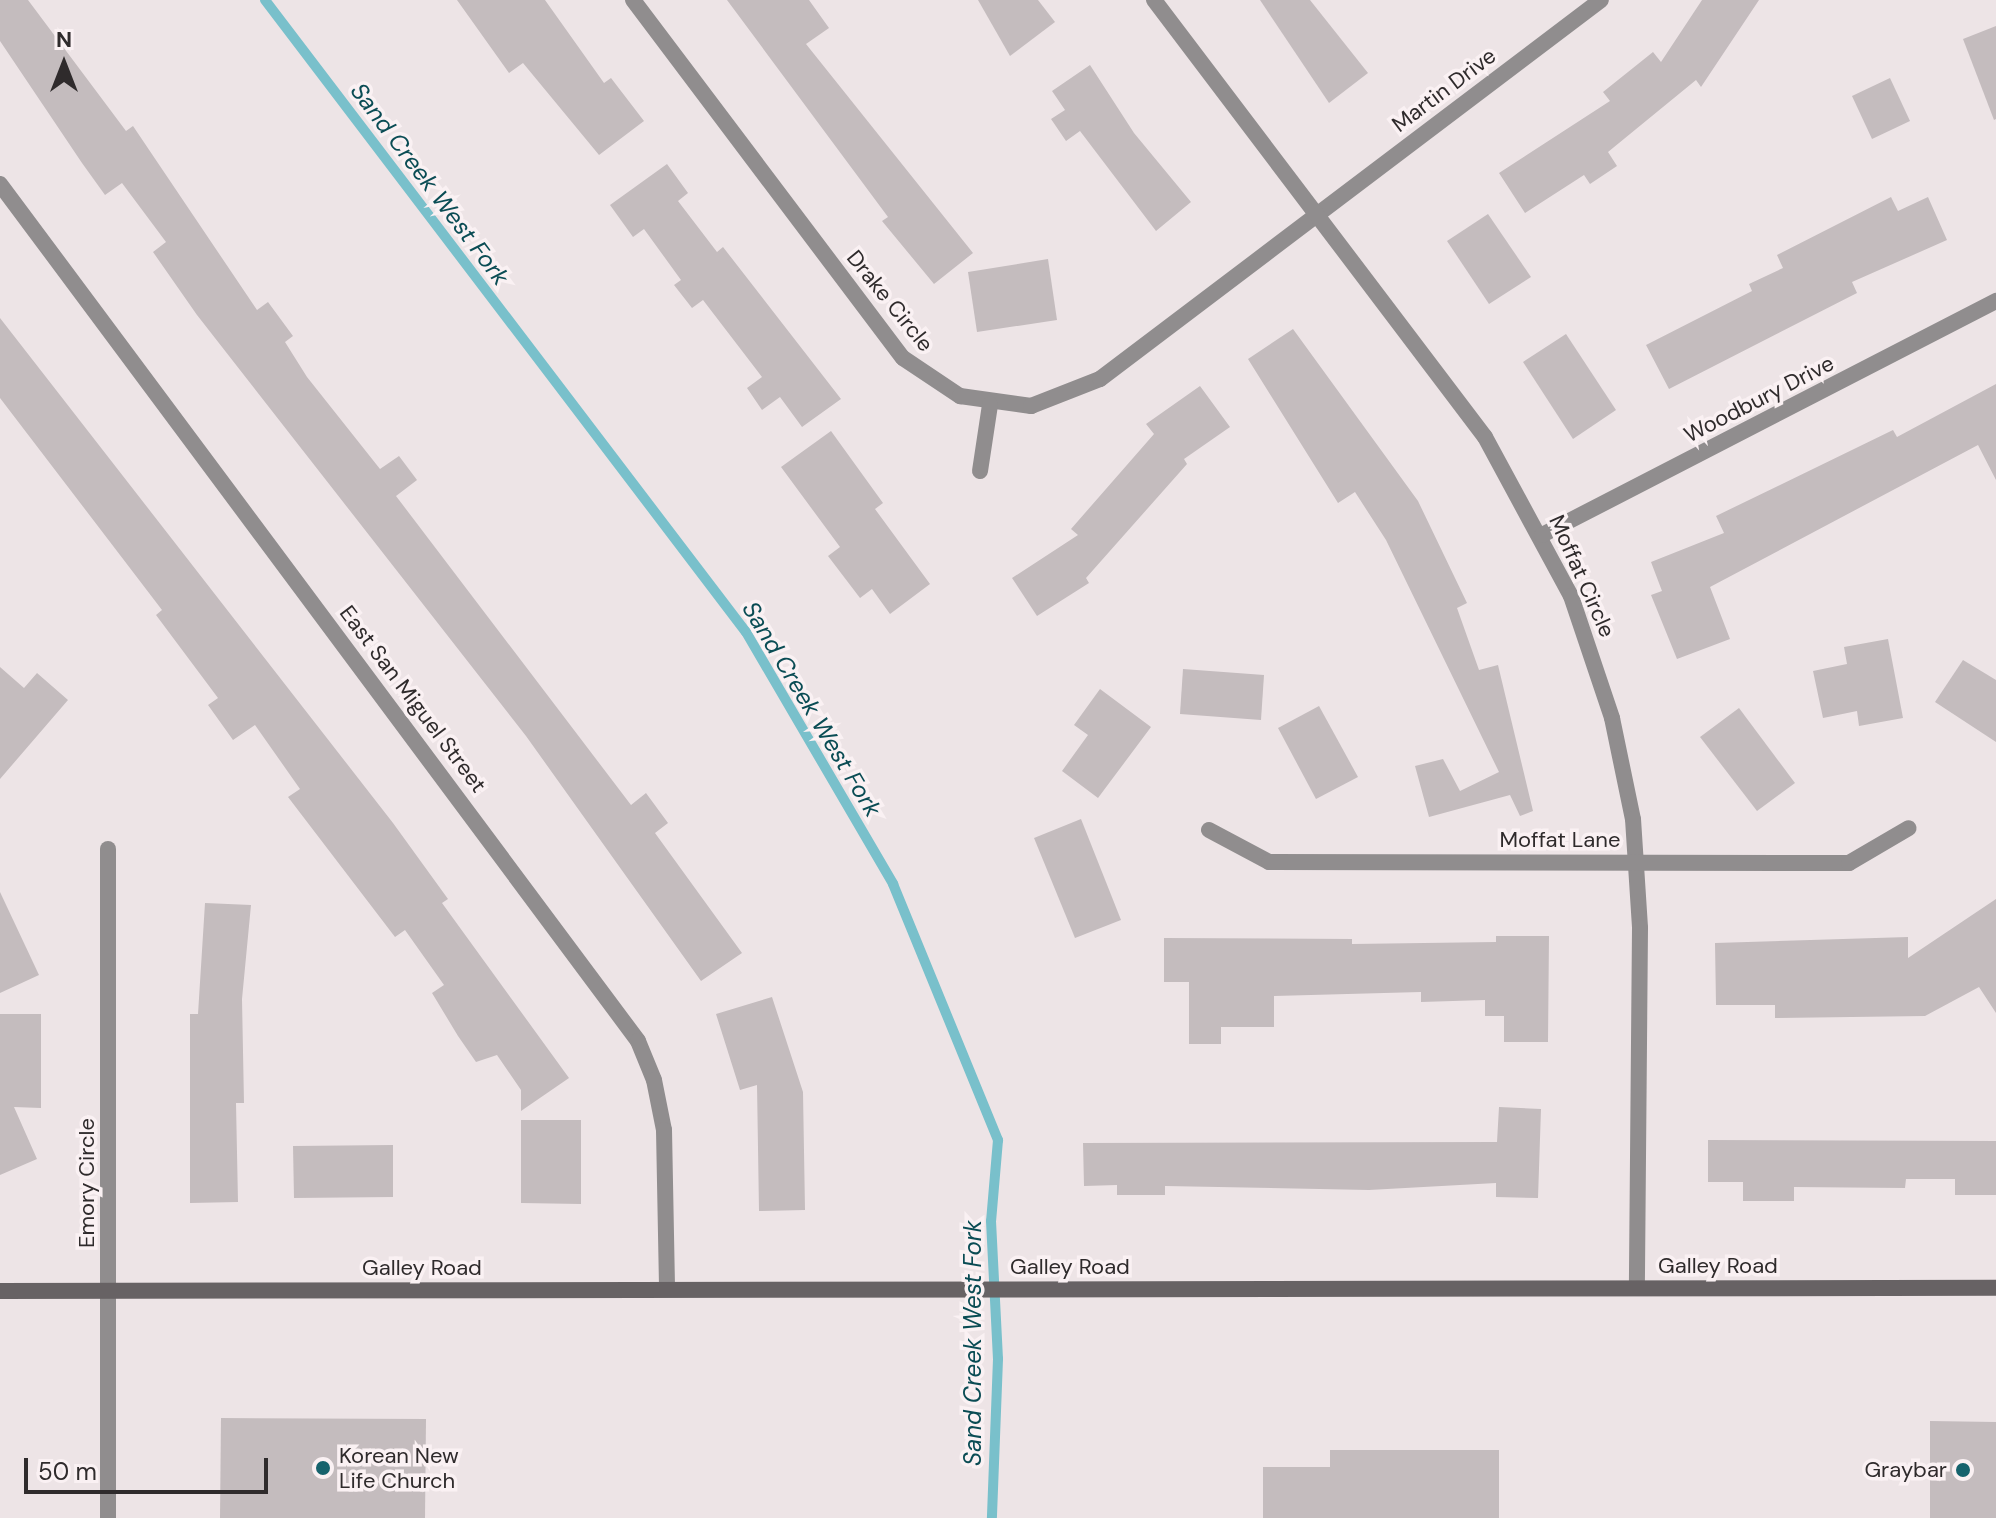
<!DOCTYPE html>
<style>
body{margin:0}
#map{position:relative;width:1996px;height:1518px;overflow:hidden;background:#ede4e6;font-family:"DM Sans",sans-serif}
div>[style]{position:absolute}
.stream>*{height:10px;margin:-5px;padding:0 5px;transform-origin:5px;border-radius:5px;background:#79c0cb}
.building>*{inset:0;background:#c4bcbe}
.street>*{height:16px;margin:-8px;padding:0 8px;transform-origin:8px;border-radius:8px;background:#908d8e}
.secondary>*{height:16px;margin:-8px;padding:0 8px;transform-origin:8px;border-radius:8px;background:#676264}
.dots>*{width:22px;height:22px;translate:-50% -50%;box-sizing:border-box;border:4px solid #faf1f3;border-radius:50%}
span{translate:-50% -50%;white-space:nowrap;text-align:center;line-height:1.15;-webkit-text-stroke:7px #faf1f3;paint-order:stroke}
.street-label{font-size:22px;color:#2f2b2c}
.poi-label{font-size:22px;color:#2f2b2c}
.left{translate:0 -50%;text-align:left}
.right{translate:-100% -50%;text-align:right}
.water-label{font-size:24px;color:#0a4c54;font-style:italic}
.north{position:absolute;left:24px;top:24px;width:80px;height:80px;-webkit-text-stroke:6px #faf1f3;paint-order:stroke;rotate:0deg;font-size:22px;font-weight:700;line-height:32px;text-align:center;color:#2f2b2c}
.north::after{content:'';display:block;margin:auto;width:28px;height:36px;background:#2f2b2c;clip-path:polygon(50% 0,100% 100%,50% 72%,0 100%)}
.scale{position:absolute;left:24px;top:1458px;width:244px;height:36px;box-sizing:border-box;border:4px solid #2f2b2c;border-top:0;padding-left:10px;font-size:24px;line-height:28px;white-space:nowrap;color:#2f2b2c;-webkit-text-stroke:6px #faf1f3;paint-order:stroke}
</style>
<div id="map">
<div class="stream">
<div style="left:265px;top:0;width:794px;rotate:52.73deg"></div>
<div style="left:746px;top:632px;width:292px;rotate:59.7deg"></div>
<div style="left:893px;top:884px;width:277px;rotate:67.7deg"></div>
<div style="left:998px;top:1140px;width:81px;rotate:94.9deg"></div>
<div style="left:991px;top:1221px;width:138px;rotate:87.1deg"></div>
<div style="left:998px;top:1359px;width:159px;rotate:92.2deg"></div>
</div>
<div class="building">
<div style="clip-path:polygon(0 0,28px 0,126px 131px,133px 126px,257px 310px,268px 302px,293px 336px,285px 342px,307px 377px,380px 469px,399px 456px,417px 480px,396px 496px,631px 805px,646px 793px,668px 823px,655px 833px,742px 953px,701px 981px,526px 736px,197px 315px,153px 252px,166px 242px,122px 183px,105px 195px,82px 163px,0 41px)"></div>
<div style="clip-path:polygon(457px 0,545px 0,604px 83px,611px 78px,644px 121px,599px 155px,523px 63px,509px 73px)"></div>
<div style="clip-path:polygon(727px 0,809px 0,829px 28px,806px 44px,973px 253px,934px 284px,882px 221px,888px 217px)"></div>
<div style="clip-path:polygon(978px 0,1038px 0,1055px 22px,1010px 56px)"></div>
<div style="clip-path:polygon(1260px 0,1310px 0,1368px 73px,1329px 103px)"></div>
<div style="clip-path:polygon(1702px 0,1759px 0,1701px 87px,1696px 80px,1608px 152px,1617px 166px,1590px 184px,1584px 175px,1525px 213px,1499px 173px,1610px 101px,1603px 92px,1653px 52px,1661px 62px)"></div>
<div style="clip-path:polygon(1996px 26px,1996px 119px,1994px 120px,1963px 39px)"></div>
<div style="clip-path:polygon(1090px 65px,1134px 133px,1191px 202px,1156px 231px,1080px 131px,1066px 141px,1051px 119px,1065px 110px,1052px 91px)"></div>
<div style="clip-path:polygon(1890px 78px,1910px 121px,1872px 139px,1852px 96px)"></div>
<div style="clip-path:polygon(667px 164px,688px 193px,678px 201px,717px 252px,723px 247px,841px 399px,802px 427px,780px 397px,762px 410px,747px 388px,762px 377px,703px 300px,692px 308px,674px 285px,681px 280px,644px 229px,633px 237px,610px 205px)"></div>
<div style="clip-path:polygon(1891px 197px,1898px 211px,1928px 197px,1947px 240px,1852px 282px,1857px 293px,1669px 389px,1646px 345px,1752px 291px,1749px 284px,1783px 268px,1777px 255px)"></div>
<div style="clip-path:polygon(1488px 214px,1531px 277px,1489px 304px,1447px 241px)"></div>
<div style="clip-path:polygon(1048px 259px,1057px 320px,977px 332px,968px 272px)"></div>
<div style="clip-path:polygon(0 318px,393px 823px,448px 899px,442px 903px,569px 1078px,521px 1111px,521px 1090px,497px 1055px,476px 1062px,458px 1036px,432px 993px,444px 985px,405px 930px,395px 937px,288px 797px,300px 789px,255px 725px,233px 740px,208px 705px,218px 698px,156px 615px,162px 610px,0 398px)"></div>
<div style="clip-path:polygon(1293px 329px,1418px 501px,1467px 603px,1457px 608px,1479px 670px,1498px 665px,1533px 811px,1520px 816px,1510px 795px,1429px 817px,1415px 766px,1443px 759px,1460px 791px,1499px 772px,1386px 540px,1355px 492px,1338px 503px,1248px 359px)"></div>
<div style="clip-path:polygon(1566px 334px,1616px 410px,1573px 439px,1523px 362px)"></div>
<div style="clip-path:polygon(1996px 384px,1996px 480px,1978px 445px,1710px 587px,1730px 639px,1677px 659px,1651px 595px,1662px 591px,1651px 562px,1724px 533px,1716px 516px,1893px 430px,1897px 437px)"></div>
<div style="clip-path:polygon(1200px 386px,1230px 427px,1184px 459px,1187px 464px,1086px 578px,1089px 583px,1037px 616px,1012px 578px,1078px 535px,1071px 529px,1154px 434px,1146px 424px)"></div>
<div style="clip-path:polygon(831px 431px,883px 503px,875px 509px,930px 584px,890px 614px,872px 589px,860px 598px,828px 556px,840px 547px,781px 467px)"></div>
<div style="clip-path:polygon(1888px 639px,1903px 718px,1859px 726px,1857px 711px,1823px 718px,1813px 671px,1847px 664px,1844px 647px)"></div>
<div style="clip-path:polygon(1963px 660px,1996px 680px,1996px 742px,1935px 702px)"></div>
<div style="clip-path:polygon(0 667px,24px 688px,37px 673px,68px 700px,0 779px)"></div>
<div style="clip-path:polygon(1183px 669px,1264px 675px,1261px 720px,1180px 714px)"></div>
<div style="clip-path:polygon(1100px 689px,1151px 727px,1098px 798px,1062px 771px,1088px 735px,1074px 725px)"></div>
<div style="clip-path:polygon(1319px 706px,1358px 777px,1316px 799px,1278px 728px)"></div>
<div style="clip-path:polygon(1739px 708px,1795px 783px,1757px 811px,1700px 737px)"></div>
<div style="clip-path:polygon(1081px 819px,1121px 920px,1075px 938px,1034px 838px)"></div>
<div style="clip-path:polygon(0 892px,39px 975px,0 993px)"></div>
<div style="clip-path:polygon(1996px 899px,1996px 1013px,1979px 987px,1925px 1016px,1775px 1018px,1775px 1005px,1716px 1005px,1715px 943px,1908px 937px,1908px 958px)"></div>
<div style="clip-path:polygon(205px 903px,251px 905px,242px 999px,244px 1103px,236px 1103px,238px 1202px,190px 1203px,190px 1014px,198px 1014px)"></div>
<div style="clip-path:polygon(1496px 936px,1549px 936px,1548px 1042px,1504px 1042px,1504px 1016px,1485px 1016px,1485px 1000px,1421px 1002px,1421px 992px,1274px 996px,1274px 1027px,1221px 1027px,1221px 1044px,1189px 1044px,1189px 982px,1164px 982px,1164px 938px,1352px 939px,1352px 944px,1496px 942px)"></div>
<div style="clip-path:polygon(772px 997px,803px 1092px,805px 1210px,759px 1211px,757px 1085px,740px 1090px,716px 1014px)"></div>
<div style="clip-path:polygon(0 1014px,41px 1014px,41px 1108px,14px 1107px,37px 1159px,0 1175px)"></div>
<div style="clip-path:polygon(1499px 1107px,1541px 1109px,1538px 1198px,1496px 1197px,1496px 1183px,1369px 1190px,1165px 1186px,1165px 1195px,1117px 1195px,1117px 1185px,1084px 1186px,1083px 1143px,1497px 1142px)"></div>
<div style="clip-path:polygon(521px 1120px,581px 1120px,581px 1204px,521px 1203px)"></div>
<div style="clip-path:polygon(1708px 1140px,1996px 1141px,1996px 1195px,1955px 1195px,1955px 1179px,1906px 1179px,1905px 1188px,1794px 1187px,1794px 1201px,1743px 1201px,1743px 1182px,1708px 1182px)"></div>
<div style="clip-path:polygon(393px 1145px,393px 1197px,294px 1198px,293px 1146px)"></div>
<div style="clip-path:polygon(221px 1418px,426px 1419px,425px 1518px,220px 1518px)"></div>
<div style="clip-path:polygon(1930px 1421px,1996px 1422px,1996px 1518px,1930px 1518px)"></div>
<div style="clip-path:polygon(1330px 1450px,1499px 1450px,1499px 1518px,1263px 1518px,1263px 1467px,1330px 1467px)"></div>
</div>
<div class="street">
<div style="left:633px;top:0;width:448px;rotate:53deg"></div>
<div style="left:903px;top:358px;width:69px;rotate:33.7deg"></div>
<div style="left:960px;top:396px;width:72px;rotate:8deg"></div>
<div style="left:1031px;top:406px;width:74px;rotate:-21.4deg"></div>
<div style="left:1100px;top:379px;width:628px;rotate:-37.11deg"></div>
<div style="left:1154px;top:0;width:548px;rotate:52.86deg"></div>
<div style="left:1485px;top:437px;width:181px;rotate:61.6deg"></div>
<div style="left:1571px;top:596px;width:129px;rotate:71.4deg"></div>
<div style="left:1612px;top:718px;width:103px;rotate:78.3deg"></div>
<div style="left:1633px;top:819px;width:109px;rotate:86.3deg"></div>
<div style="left:1640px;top:928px;width:360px;rotate:90.5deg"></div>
<div style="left:0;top:184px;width:1068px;rotate:53.33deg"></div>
<div style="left:638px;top:1041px;width:42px;rotate:67.7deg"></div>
<div style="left:654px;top:1080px;width:51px;rotate:78.7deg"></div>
<div style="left:664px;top:1130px;width:159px;rotate:88.9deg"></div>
<div style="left:980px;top:471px;width:67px;rotate:-81.4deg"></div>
<div style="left:1542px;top:535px;width:511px;rotate:-27.27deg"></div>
<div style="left:1209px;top:830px;width:68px;rotate:28.1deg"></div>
<div style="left:1269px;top:862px;width:580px;rotate:0.1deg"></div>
<div style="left:1849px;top:863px;width:69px;rotate:-30.3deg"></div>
<div style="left:108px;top:849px;width:669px;rotate:90deg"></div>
</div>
<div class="secondary">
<div style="left:0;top:1291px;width:1996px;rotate:-0.09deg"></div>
</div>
<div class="dots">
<div style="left:323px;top:1468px;background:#16636d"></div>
<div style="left:1963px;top:1470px;background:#16636d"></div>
</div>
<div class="street-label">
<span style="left:1444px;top:90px;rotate:-37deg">Martin Drive</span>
<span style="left:890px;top:301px;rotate:51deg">Drake Circle</span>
<span style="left:1759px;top:399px;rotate:-27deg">Woodbury Drive</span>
<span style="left:1582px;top:576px;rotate:66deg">Moffat Circle</span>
<span style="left:413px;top:699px;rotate:53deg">East San Miguel Street</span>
<span style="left:1560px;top:840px">Moffat Lane</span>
<span style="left:87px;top:1183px;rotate:-90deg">Emory Circle</span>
<span style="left:1718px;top:1266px">Galley Road</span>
<span style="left:1070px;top:1267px">Galley Road</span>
<span style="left:422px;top:1268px">Galley Road</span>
</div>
<div class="poi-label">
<span class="left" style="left:339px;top:1468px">Korean New<br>Life Church</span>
<span class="right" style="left:1947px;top:1470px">Graybar</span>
</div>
<div class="water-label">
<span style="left:430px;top:184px;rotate:53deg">Sand Creek West Fork</span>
<span style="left:812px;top:709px;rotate:59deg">Sand Creek West Fork</span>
<span style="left:973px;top:1343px;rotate:-90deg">Sand Creek West Fork</span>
</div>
<div class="north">N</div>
<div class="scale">50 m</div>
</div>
